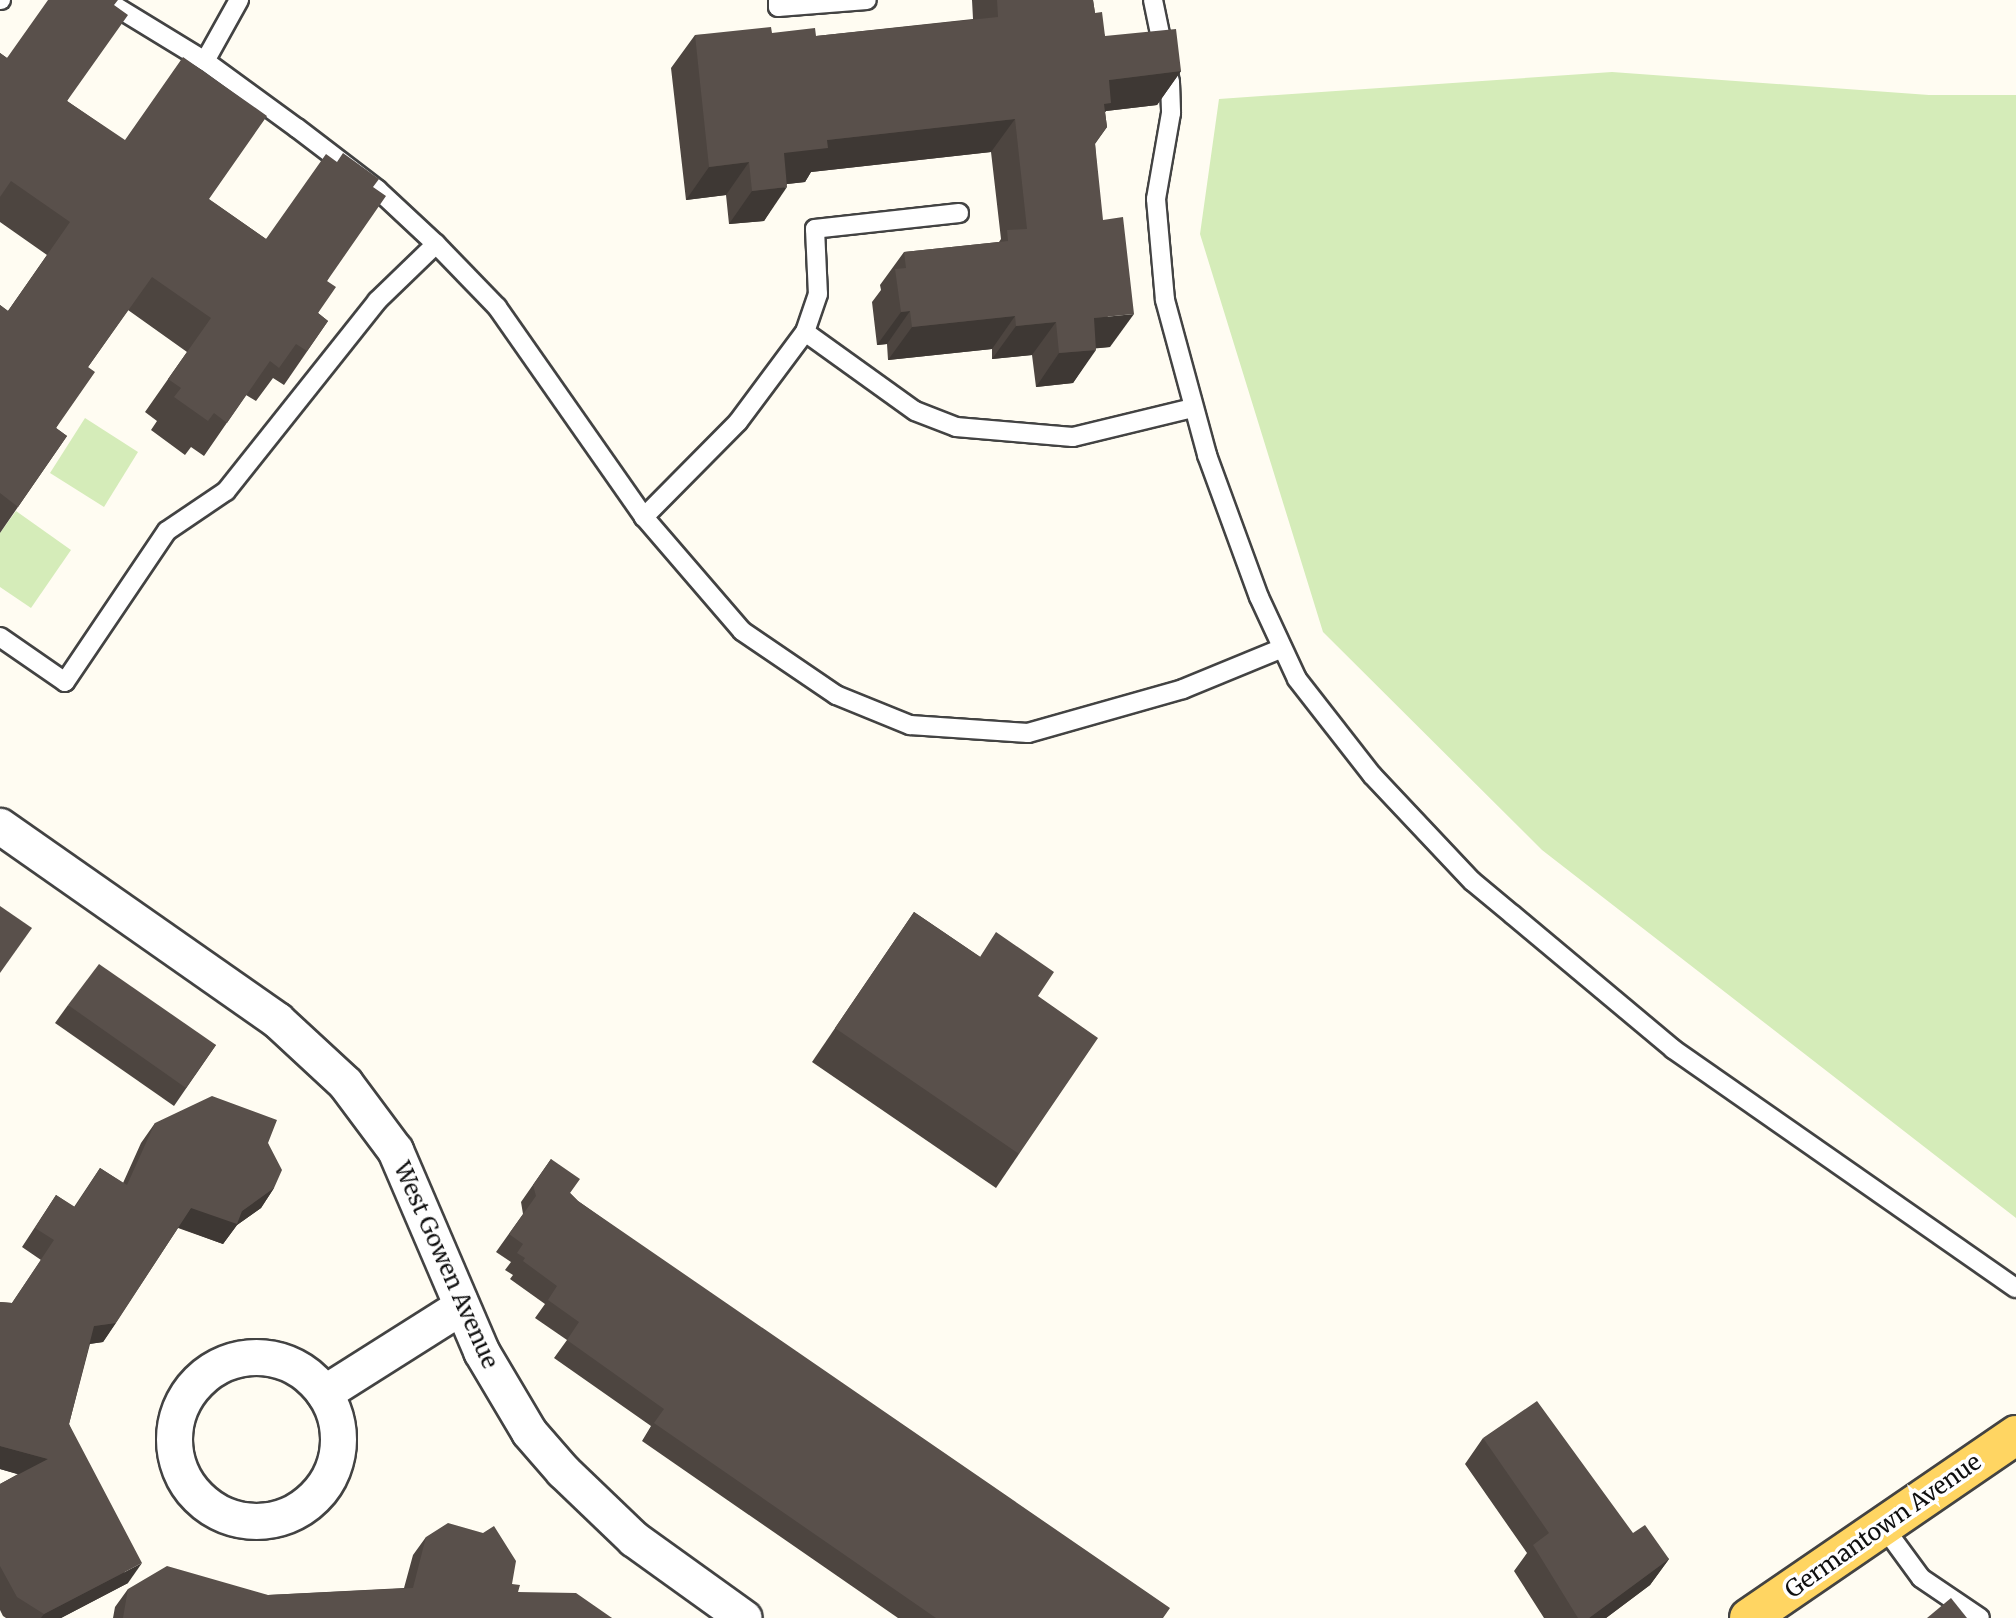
<!DOCTYPE html>
<style>
body{margin:0}
#map{position:relative;width:2016px;height:1618px;overflow:hidden;background:#fffcf2;font-family:Merriweather,serif}
div>[style]{position:absolute}
.green>*{inset:0;background:#d5ecb9}
.roads{filter:drop-shadow(2px 0 #434343) drop-shadow(-2px 0 #434343) drop-shadow(0 2px #434343) drop-shadow(0 -2px #434343)}
.lane>*{height:18px;margin:-9px;padding:0 9px;transform-origin:9px;border-radius:9px;background:#fff}
.street>*{height:35px;margin:-17.5px;padding:0 17.5px;transform-origin:17.5px;border-radius:17.5px;background:#fff}
.street>.ring{margin:-17.5px;padding:0;box-sizing:content-box;background:none;border:35px solid #fff;border-radius:50%}
.primary>*{height:38px;margin:-19px;padding:0 19px;transform-origin:19px;border-radius:19px;background:#ffd562}
.wall>*{inset:0;background:#4d4540}
.shaded-wall>*{inset:0;background:#3e3834}
.building>*{inset:0;background:#59504b}
span{translate:-50% -50%;white-space:nowrap;text-align:center;line-height:1.15;-webkit-text-stroke:7px #fff;paint-order:stroke}
.street-label{font-size:23px;color:#101010}
</style>
<div id="map">
<div class="green">
<div style="clip-path:polygon(1612px 72px,1929px 95px,2016px 95px,2016px 1218px,1542px 850px,1323px 632px,1200px 234px,1219px 99px)"></div>
<div style="clip-path:polygon(85px 418px,138px 452px,104px 507px,50px 473px)"></div>
<div style="clip-path:polygon(16px 511px,71px 550px,31px 608px,0 587px,0 533px)"></div>
</div>
<div class="roads">
<div class="lane">
<div style="left:0;top:0;width:1px"></div>
<div style="left:105px;top:0;width:117px;rotate:31.4deg"></div>
<div style="left:205px;top:61px;width:114px;rotate:36.1deg"></div>
<div style="left:297px;top:128px;width:102px;rotate:37.4deg"></div>
<div style="left:378px;top:190px;width:79px;rotate:43deg"></div>
<div style="left:436px;top:244px;width:88px;rotate:45.9deg"></div>
<div style="left:497px;top:307px;width:256px;rotate:55deg"></div>
<div style="left:778px;top:0;width:7px;rotate:90deg"></div>
<div style="left:778px;top:7px;width:89px;rotate:-4.5deg"></div>
<div style="left:1153px;top:0;width:84px;rotate:78.3deg"></div>
<div style="left:1170px;top:82px;width:31px;rotate:88deg"></div>
<div style="left:1171px;top:113px;width:87px;rotate:99.9deg"></div>
<div style="left:1156px;top:199px;width:101px;rotate:84.9deg"></div>
<div style="left:1165px;top:300px;width:161px;rotate:74.8deg"></div>
<div style="left:1207px;top:455px;width:151px;rotate:69.9deg"></div>
<div style="left:1259px;top:597px;width:90px;rotate:65.1deg"></div>
<div style="left:1297px;top:679px;width:122px;rotate:52deg"></div>
<div style="left:1372px;top:775px;width:146px;rotate:46.7deg"></div>
<div style="left:1472px;top:881px;width:53px;rotate:39.7deg"></div>
<div style="left:1513px;top:915px;width:209px;rotate:39.9deg"></div>
<div style="left:1673px;top:1049px;width:418px;rotate:34.9deg"></div>
<div style="left:205px;top:61px;width:70px;rotate:-60.9deg"></div>
<div style="left:959px;top:213px;width:145px;rotate:173.7deg"></div>
<div style="left:815px;top:229px;width:65px;rotate:87.4deg"></div>
<div style="left:818px;top:294px;width:40px;rotate:108.9deg"></div>
<div style="left:805px;top:332px;width:112px;rotate:126.7deg"></div>
<div style="left:738px;top:422px;width:134px;rotate:134.7deg"></div>
<div style="left:644px;top:517px;width:150px;rotate:49.3deg"></div>
<div style="left:742px;top:631px;width:114px;rotate:34.2deg"></div>
<div style="left:836px;top:695px;width:80px;rotate:22.1deg"></div>
<div style="left:910px;top:725px;width:118px;rotate:3.9deg"></div>
<div style="left:1028px;top:733px;width:161px;rotate:-15.8deg"></div>
<div style="left:1183px;top:689px;width:105px;rotate:-22.4deg"></div>
<div style="left:805px;top:332px;width:135px;rotate:35.7deg"></div>
<div style="left:915px;top:411px;width:44px;rotate:21.3deg"></div>
<div style="left:956px;top:427px;width:117px;rotate:4.9deg"></div>
<div style="left:1073px;top:437px;width:123px;rotate:-13.6deg"></div>
<div style="left:0;top:637px;width:79px;rotate:34.7deg"></div>
<div style="left:65px;top:682px;width:182px;rotate:-56deg"></div>
<div style="left:167px;top:531px;width:71px;rotate:-34.1deg"></div>
<div style="left:226px;top:491px;width:243px;rotate:-51.5deg"></div>
<div style="left:377px;top:301px;width:82px;rotate:-44deg"></div>
<div style="left:1883px;top:1526px;width:64px;rotate:53.8deg"></div>
<div style="left:1921px;top:1578px;width:71px;rotate:34.1deg"></div>
</div>
<div class="street">
<div style="left:0;top:826px;width:338px;rotate:35deg"></div>
<div style="left:277px;top:1020px;width:93px;rotate:42.8deg"></div>
<div style="left:345px;top:1083px;width:84px;rotate:53.3deg"></div>
<div style="left:395px;top:1150px;width:219px;rotate:66.8deg"></div>
<div style="left:481px;top:1351px;width:94px;rotate:59.3deg"></div>
<div style="left:529px;top:1432px;width:52px;rotate:48.9deg"></div>
<div style="left:563px;top:1471px;width:98px;rotate:43.8deg"></div>
<div style="left:634px;top:1539px;width:135px;rotate:35.7deg"></div>
<div class="ring" style="left:174px;top:1357px;width:129px;height:129px"></div>
<div style="left:324px;top:1393px;width:161px;rotate:-32.3deg"></div>
</div>
<div class="primary">
<div style="left:1749px;top:1618px;width:324px;rotate:-34.4deg"></div>
</div>
</div>
<div class="wall">
<div style="clip-path:polygon(972px 0,1093px 0,1095px 13px,1105px 36px,1181px 71px,1157px 105px,1106px 111px,1105px 112px,1107px 127px,1095px 144px,1110px 347px,1096px 348px,1073px 383px,1036px 387px,1032px 355px,992px 359px,992px 349px,888px 360px,887px 344px,877px 345px,872px 302px,881px 290px,880px 285px,904px 252px,999px 242px,1001px 239px,991px 152px,811px 172px,805px 182px,787px 184px,764px 221px,729px 224px,726px 195px,686px 200px,671px 68px,695px 35px,772px 33px,816px 36px,973px 19px)"></div>
<div style="clip-path:polygon(114px 5px,67px 101px,266px 239px,373px 187px,327px 281px,318px 313px,328px 321px,284px 385px,273px 378px,256px 401px,246px 395px,204px 456px,191px 447px,185px 455px,151px 430px,157px 421px,145px 412px,187px 352px,128px 310px,88px 367px,56px 428px,67px 436px,0 533px,0 305px,8px 311px,47px 255px,0 222px,0 53px,7px 58px)"></div>
<div style="clip-path:polygon(914px 912px,1038px 996px,1019px 1154px,996px 1188px,812px 1062px)"></div>
<div style="clip-path:polygon(68px 1005px,216px 1045px,174px 1106px,55px 1023px)"></div>
<div style="clip-path:polygon(155px 1123px,268px 1143px,274px 1188px,261px 1208px,237px 1225px,223px 1244px,178px 1228px,103px 1342px,90px 1344px,69px 1424px,128px 1583px,61px 1618px,6px 1618px,3px 1616px,0 1610px,0 1484px,18px 1474px,0 1469px,0 1302px,12px 1303px,41px 1260px,22px 1247px,56px 1195px,74px 1207px,100px 1168px,123px 1183px,141px 1143px)"></div>
<div style="clip-path:polygon(551px 1159px,570px 1193px,578px 1201px,1163px 1618px,898px 1618px,642px 1441px,651px 1426px,554px 1358px,567px 1340px,535px 1318px,545px 1304px,510px 1279px,513px 1275px,505px 1270px,511px 1262px,496px 1252px,523px 1214px,521px 1202px)"></div>
<div style="clip-path:polygon(1483px 1438px,1669px 1559px,1650px 1585px,1606px 1618px,1544px 1618px,1514px 1571px,1527px 1553px,1465px 1464px)"></div>
<div style="clip-path:polygon(426px 1537px,512px 1584px,518px 1592px,612px 1618px,113px 1618px,115px 1607px,128px 1589px,268px 1595px,404px 1588px,413px 1555px)"></div>
</div>
<div class="shaded-wall">
<div style="clip-path:polygon(1181px 71px,1157px 105px,1106px 111px,1088px 136px,1109px 80px)"></div>
<div style="clip-path:polygon(1015px 119px,991px 152px,811px 172px,805px 182px,760px 187px,784px 153px,827px 140px)"></div>
<div style="clip-path:polygon(749px 162px,726px 195px,686px 200px,709px 167px)"></div>
<div style="clip-path:polygon(787px 187px,764px 221px,729px 224px,752px 191px)"></div>
<div style="clip-path:polygon(910px 311px,887px 344px,877px 345px,901px 312px)"></div>
<div style="clip-path:polygon(1134px 314px,1110px 347px,1070px 351px,1094px 318px)"></div>
<div style="clip-path:polygon(1015px 316px,992px 349px,888px 360px,912px 327px)"></div>
<div style="clip-path:polygon(1056px 322px,1032px 355px,992px 359px,1016px 326px)"></div>
<div style="clip-path:polygon(1096px 350px,1073px 383px,1036px 387px,1059px 353px)"></div>
<div style="clip-path:polygon(274px 1188px,261px 1208px,237px 1225px,223px 1244px,177px 1227px,191px 1208px,242px 1211px)"></div>
<div style="clip-path:polygon(116px 1323px,103px 1342px,81px 1345px,94px 1326px)"></div>
<div style="clip-path:polygon(0 1446px,48px 1459px,34px 1479px,0 1469px)"></div>
<div style="clip-path:polygon(1669px 1559px,1650px 1585px,1606px 1618px,1589px 1618px)"></div>
<div style="clip-path:polygon(142px 1563px,128px 1583px,61px 1618px,41px 1618px,44px 1614px)"></div>
</div>
<div class="building">
<div style="clip-path:polygon(48px 0,118px 0,114px 5px,128px 15px,67px 101px,125px 140px,183px 57px,267px 116px,209px 199px,266px 239px,326px 154px,337px 162px,343px 153px,379px 179px,373px 187px,386px 196px,327px 281px,336px 287px,318px 313px,328px 321px,307px 351px,296px 344px,279px 368px,270px 361px,227px 423px,214px 413px,208px 421px,174px 397px,181px 388px,168px 379px,211px 318px,152px 277px,88px 367px,95px 372px,56px 428px,67px 436px,18px 507px,0 493px,0 305px,8px 311px,70px 222px,11px 181px,0 197px,0 53px,7px 58px)"></div>
<div style="clip-path:polygon(997px 0,1093px 0,1095px 13px,1102px 12px,1105px 36px,1176px 29px,1181px 71px,1109px 80px,1111px 103px,1104px 104px,1107px 127px,1095px 143px,1103px 220px,1123px 217px,1134px 314px,1094px 318px,1096px 350px,1059px 353px,1056px 322px,1016px 326px,1015px 316px,912px 327px,910px 311px,901px 312px,895px 269px,906px 268px,904px 252px,1008px 241px,1007px 230px,1027px 229px,1015px 119px,827px 140px,828px 148px,784px 153px,787px 187px,752px 191px,749px 162px,709px 167px,695px 35px,771px 27px,772px 33px,815px 28px,816px 36px,998px 17px)"></div>
<div style="clip-path:polygon(0 906px,32px 928px,0 973px)"></div>
<div style="clip-path:polygon(914px 912px,980px 957px,996px 932px,1054px 972px,1038px 996px,1098px 1038px,1019px 1154px,835px 1028px)"></div>
<div style="clip-path:polygon(99px 964px,216px 1045px,186px 1088px,68px 1005px)"></div>
<div style="clip-path:polygon(212px 1096px,277px 1120px,268px 1143px,282px 1170px,274px 1188px,242px 1211px,237px 1224px,191px 1208px,116px 1323px,94px 1326px,69px 1424px,142px 1563px,44px 1614px,17px 1597px,0 1566px,0 1484px,48px 1459px,0 1446px,0 1302px,12px 1303px,54px 1240px,35px 1228px,56px 1195px,75px 1207px,100px 1168px,127px 1185px,155px 1123px)"></div>
<div style="clip-path:polygon(551px 1159px,580px 1179px,570px 1193px,578px 1201px,1170px 1608px,1163px 1618px,936px 1618px,654px 1423px,664px 1409px,567px 1340px,579px 1322px,548px 1300px,557px 1286px,523px 1261px,525px 1258px,517px 1253px,523px 1244px,509px 1234px,536px 1196px,533px 1185px)"></div>
<div style="clip-path:polygon(1537px 1401px,1633px 1533px,1645px 1525px,1669px 1559px,1589px 1618px,1578px 1618px,1533px 1545px,1549px 1533px,1483px 1438px)"></div>
<div style="clip-path:polygon(448px 1523px,483px 1533px,494px 1526px,516px 1561px,512px 1584px,520px 1585px,518px 1592px,576px 1593px,612px 1618px,123px 1618px,128px 1589px,167px 1566px,268px 1595px,413px 1588px,426px 1537px)"></div>
<div style="clip-path:polygon(1951px 1598px,1967px 1618px,1927px 1618px)"></div>
</div>
<div class="street-label">
<span style="left:446px;top:1265px;rotate:66deg">West Gowen Avenue</span>
<span style="left:1883px;top:1526px;rotate:-35deg">Germantown Avenue</span>
</div>
</div>
